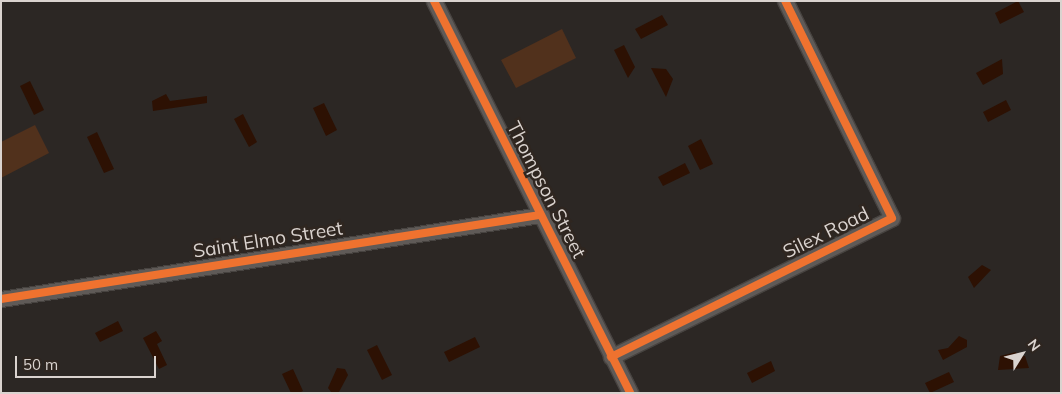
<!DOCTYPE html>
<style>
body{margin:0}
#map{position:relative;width:1062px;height:394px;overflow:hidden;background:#2c2724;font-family:Mulish,sans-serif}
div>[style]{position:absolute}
.green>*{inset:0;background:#51311c}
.water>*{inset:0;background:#2d1103}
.roads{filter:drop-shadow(1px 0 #474340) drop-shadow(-1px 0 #474340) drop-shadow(0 1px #474340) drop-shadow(0 -1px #474340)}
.street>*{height:15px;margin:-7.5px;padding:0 7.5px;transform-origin:7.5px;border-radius:7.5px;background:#5f5a57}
.cycleway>*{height:8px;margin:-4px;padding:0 4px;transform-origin:4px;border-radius:4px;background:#ef722f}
span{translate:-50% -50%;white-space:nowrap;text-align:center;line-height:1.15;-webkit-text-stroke:5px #2f2620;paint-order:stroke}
.street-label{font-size:19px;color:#dad3cf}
.frame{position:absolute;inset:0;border:2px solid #dad3cf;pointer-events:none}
.north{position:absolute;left:997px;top:329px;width:50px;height:50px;-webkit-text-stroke:4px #2f2620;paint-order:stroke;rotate:54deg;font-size:14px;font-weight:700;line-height:20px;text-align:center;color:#dad3cf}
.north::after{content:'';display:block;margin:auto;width:18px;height:22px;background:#dad3cf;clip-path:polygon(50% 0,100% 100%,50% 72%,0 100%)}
.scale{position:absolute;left:15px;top:356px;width:141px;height:22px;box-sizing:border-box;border:2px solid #dad3cf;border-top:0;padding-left:6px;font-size:15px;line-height:18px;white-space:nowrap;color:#dad3cf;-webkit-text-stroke:4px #2f2620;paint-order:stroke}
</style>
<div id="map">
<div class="green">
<div style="clip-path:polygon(562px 29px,576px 58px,516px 88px,501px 60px)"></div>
<div style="clip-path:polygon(35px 125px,49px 153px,1px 178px,1px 142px)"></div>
</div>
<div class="water">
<div style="clip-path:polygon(1018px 1px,1024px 12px,1000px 24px,995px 13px)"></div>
<div style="clip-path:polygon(662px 15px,668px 25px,641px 39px,635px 29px)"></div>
<div style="clip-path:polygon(624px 45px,635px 67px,628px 78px,614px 50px)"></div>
<div style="clip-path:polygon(1002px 59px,1003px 74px,983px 85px,976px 73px)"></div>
<div style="clip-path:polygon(651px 68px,666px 69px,673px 79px,666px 97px)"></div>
<div style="clip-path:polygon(30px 81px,44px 110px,34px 115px,20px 86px)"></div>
<div style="clip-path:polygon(166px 94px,170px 101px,207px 96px,207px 103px,153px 111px,152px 101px)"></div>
<div style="clip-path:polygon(1006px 100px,1011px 110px,988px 122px,983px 112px)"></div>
<div style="clip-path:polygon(324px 103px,337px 130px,326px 136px,313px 108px)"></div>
<div style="clip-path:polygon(243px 114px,257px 142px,249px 147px,234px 119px)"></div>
<div style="clip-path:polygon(97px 132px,114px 169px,104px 173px,87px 137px)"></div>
<div style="clip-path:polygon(701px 139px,713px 164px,700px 170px,688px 146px)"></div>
<div style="clip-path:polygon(685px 163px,690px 173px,663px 186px,658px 177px)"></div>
<div style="clip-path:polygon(982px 265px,991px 270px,974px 288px,968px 277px)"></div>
<div style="clip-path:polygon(118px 321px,123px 331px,100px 342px,95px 333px)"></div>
<div style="clip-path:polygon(156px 331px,162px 341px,157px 344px,167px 365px,159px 369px,143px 338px)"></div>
<div style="clip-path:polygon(959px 336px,967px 340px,967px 347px,943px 360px,938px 350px,948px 348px)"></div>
<div style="clip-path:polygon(475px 337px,480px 347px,449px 362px,444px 352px)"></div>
<div style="clip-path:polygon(377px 345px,392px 375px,382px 380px,367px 350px)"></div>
<div style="clip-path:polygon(1016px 352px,1017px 356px,1025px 356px,1029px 368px,998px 370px,1000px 356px)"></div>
<div style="clip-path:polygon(771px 361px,775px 371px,752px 383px,747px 373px)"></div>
<div style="clip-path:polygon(337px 368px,345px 369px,348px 375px,339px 392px,332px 393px,328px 388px)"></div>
<div style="clip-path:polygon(293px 369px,303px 391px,299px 393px,291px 393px,282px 374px)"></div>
<div style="clip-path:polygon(949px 372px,954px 382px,930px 393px,925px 383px)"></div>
</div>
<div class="roads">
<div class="street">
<div style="left:434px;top:1px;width:438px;rotate:63.4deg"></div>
<div style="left:1px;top:299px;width:546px;rotate:-8.86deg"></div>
<div style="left:611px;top:357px;width:313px;rotate:-26.3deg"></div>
<div style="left:892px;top:218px;width:242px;rotate:-116.2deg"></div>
</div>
</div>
<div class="cycleway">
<div style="left:434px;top:1px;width:438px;rotate:63.4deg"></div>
<div style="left:1px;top:299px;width:546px;rotate:-8.86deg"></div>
<div style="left:611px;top:357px;width:313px;rotate:-26.3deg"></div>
<div style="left:892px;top:218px;width:242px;rotate:-116.2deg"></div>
</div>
<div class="street-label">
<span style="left:546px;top:190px;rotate:63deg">Thompson Street</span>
<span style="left:826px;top:233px;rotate:-26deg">Silex Road</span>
<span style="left:268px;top:240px;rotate:-9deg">Saint Elmo Street</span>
</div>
<div class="frame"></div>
<div class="north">N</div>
<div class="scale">50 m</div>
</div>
